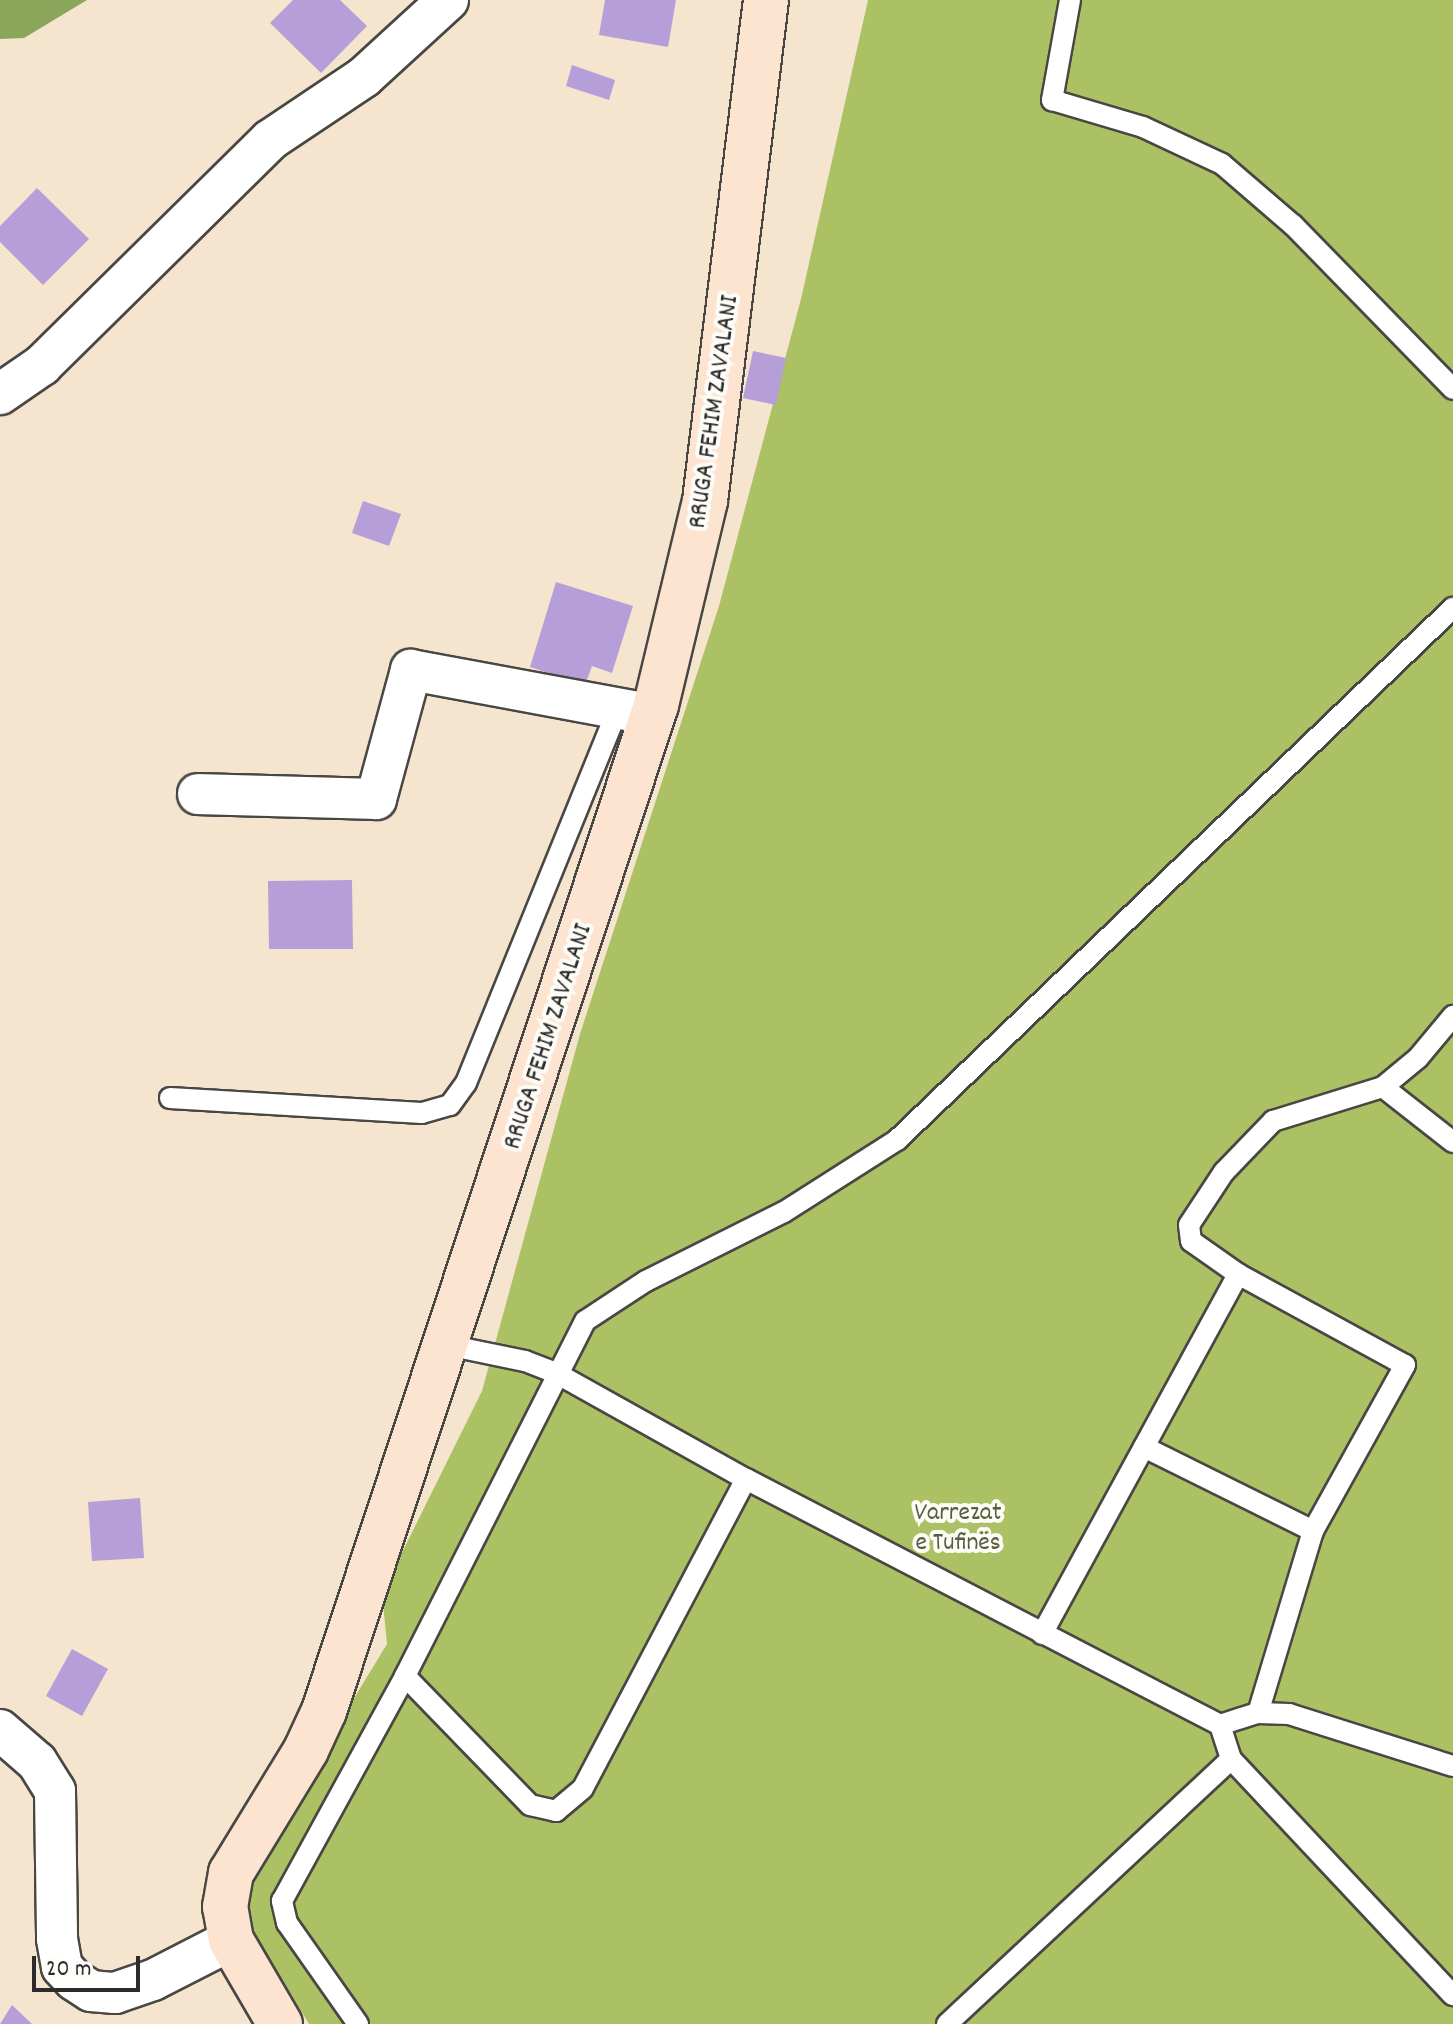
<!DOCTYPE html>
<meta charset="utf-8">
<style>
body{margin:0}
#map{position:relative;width:1453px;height:2024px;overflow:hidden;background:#f6e5ce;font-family:Dekko,sans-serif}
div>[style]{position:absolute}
.green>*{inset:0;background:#acc064}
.forest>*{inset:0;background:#89a65a}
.building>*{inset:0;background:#b69ed8}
.roads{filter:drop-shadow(2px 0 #494743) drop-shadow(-2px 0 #494743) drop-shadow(0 2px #494743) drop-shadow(0 -2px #494743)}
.lane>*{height:20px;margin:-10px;padding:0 10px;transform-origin:10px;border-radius:10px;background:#fff}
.street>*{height:40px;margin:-20px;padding:0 20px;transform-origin:20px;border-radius:20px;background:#fff}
.secondary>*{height:44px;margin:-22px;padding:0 22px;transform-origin:22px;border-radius:22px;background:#fde4d1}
span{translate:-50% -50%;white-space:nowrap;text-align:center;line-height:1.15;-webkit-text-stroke:8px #fdfcf7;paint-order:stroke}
.street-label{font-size:26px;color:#2b2b2b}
.park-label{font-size:26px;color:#585f3f}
.scale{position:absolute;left:32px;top:1956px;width:108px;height:36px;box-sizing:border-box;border:4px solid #2b2b2b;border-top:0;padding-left:10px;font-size:24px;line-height:28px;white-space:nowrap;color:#2b2b2b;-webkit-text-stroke:6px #fdfcf7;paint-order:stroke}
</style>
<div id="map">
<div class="green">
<div style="clip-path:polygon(868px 0,1453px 0,1453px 2024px,309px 2024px,256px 1936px,248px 1912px,252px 1866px,387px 1644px,382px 1593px,482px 1391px,580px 1034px,719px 606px,801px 299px)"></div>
</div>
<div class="forest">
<div style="clip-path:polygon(0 0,87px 0,24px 38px,0 39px)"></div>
</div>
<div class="building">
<div style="clip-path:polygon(293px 0,340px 0,367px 26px,321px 73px,270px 23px)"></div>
<div style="clip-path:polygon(605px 0,676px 0,668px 47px,599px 35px)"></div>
<div style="clip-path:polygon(572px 65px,615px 80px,609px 100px,566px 86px)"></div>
<div style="clip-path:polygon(37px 188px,89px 239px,43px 285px,0 242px,0 226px)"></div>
<div style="clip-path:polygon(753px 351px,786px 358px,776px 405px,743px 398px)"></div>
<div style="clip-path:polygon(363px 501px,401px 514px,389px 546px,352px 533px)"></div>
<div style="clip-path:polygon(556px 582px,633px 606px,612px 673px,592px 666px,585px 685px,530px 667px)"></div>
<div style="clip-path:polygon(352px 880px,353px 949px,269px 949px,268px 881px)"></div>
<div style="clip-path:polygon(140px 1498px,144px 1558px,92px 1561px,88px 1502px)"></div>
<div style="clip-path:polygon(72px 1649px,108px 1669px,82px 1716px,46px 1696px)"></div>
<div style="clip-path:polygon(12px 2005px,32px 2024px,0 2024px)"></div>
</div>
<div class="roads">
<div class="lane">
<div style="left:1070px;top:0;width:102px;rotate:100.2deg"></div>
<div style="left:1052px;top:100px;width:95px;rotate:16.5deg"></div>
<div style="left:1143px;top:127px;width:87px;rotate:25.1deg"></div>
<div style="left:1222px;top:164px;width:94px;rotate:40.7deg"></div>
<div style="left:1293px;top:225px;width:229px;rotate:45.7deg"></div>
<div style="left:1383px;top:1087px;width:89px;rotate:38.2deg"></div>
<div style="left:170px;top:1098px;width:252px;rotate:3.4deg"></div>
<div style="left:422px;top:1113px;width:29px;rotate:-16deg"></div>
<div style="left:450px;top:1105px;width:27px;rotate:-54deg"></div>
<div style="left:466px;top:1083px;width:405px;rotate:-67.9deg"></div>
<div style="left:1238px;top:1274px;width:57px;rotate:-144.9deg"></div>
<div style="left:1191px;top:1241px;width:16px;rotate:-97deg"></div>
<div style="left:1189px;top:1225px;width:64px;rotate:-56.6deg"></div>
<div style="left:1224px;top:1172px;width:71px;rotate:-46.1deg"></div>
<div style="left:1273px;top:1121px;width:115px;rotate:-17.2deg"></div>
<div style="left:1383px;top:1087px;width:45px;rotate:-39.6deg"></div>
<div style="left:1418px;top:1058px;width:55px;rotate:-50.2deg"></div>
<div style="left:447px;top:1345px;width:80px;rotate:11.6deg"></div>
<div style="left:525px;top:1361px;width:33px;rotate:21deg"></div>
<div style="left:556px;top:1373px;width:218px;rotate:29.2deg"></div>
<div style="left:746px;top:1479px;width:534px;rotate:27.43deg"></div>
<div style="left:1220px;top:1725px;width:40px;rotate:-18deg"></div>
<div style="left:1258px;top:1713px;width:31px;rotate:2deg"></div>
<div style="left:1289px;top:1714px;width:172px;rotate:17.6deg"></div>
<div style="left:1144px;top:1447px;width:189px;rotate:26.4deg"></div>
<div style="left:1042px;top:1634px;width:410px;rotate:-61.4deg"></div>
<div style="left:1238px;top:1274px;width:190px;rotate:28.6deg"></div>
<div style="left:1405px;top:1365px;width:190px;rotate:119deg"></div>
<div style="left:1313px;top:1531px;width:190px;rotate:106.8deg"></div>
<div style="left:405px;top:1676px;width:180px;rotate:45.9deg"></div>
<div style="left:530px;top:1805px;width:27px;rotate:13deg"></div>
<div style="left:556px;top:1811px;width:35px;rotate:-40deg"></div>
<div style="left:583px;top:1788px;width:349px;rotate:-62.2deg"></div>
<div style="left:1220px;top:1725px;width:36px;rotate:72deg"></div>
<div style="left:1231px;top:1759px;width:324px;rotate:46.8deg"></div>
<div style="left:358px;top:2024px;width:123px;rotate:-125.1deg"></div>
<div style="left:287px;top:1923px;width:23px;rotate:-103deg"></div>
<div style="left:282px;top:1901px;width:256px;rotate:-61.3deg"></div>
<div style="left:405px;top:1676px;width:398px;rotate:-63.1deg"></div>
<div style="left:585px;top:1321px;width:73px;rotate:-33.3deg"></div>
<div style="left:646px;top:1281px;width:154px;rotate:-26.6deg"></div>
<div style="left:784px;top:1212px;width:134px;rotate:-32.5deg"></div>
<div style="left:897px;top:1140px;width:770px;rotate:-43.74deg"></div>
<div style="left:947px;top:2024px;width:388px;rotate:-43deg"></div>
</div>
<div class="street">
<div style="left:0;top:394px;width:51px;rotate:-34.6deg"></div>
<div style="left:42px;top:365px;width:320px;rotate:-44.6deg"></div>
<div style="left:270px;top:140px;width:113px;rotate:-33.8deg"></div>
<div style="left:364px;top:77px;width:114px;rotate:-42.5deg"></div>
<div style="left:198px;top:794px;width:178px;rotate:1.6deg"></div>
<div style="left:376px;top:799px;width:134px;rotate:-74.8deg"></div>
<div style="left:411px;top:670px;width:246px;rotate:10.5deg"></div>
<div style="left:0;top:1730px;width:49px;rotate:40.9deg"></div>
<div style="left:37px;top:1762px;width:34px;rotate:58deg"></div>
<div style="left:55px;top:1791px;width:148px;rotate:89.2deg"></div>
<div style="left:57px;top:1939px;width:28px;rotate:80deg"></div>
<div style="left:62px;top:1967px;width:18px;rotate:47deg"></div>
<div style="left:74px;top:1980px;width:20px;rotate:33deg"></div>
<div style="left:91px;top:1991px;width:24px;rotate:5deg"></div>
<div style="left:115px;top:1993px;width:40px;rotate:-18.9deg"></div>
<div style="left:153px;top:1980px;width:88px;rotate:-27.1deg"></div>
</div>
<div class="secondary">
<div style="left:280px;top:2024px;width:97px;rotate:-120.3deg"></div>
<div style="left:231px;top:1940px;width:34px;rotate:-100deg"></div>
<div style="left:225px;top:1907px;width:35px;rotate:-80deg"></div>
<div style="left:231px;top:1873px;width:144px;rotate:-58.6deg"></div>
<div style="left:306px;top:1750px;width:43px;rotate:-65.2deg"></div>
<div style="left:324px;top:1711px;width:1059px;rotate:-71.74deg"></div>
<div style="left:656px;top:705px;width:210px;rotate:-76.5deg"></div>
<div style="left:705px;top:501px;width:505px;rotate:-83.06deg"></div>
</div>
</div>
<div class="street-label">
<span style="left:715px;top:412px;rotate:-82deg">RRUGA FEHIM ZAVALANI</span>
<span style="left:549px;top:1037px;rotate:-72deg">RRUGA FEHIM ZAVALANI</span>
</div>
<div class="park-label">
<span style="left:958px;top:1529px">Varrezat<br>e Tufinës</span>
</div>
<div class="scale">20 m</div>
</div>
